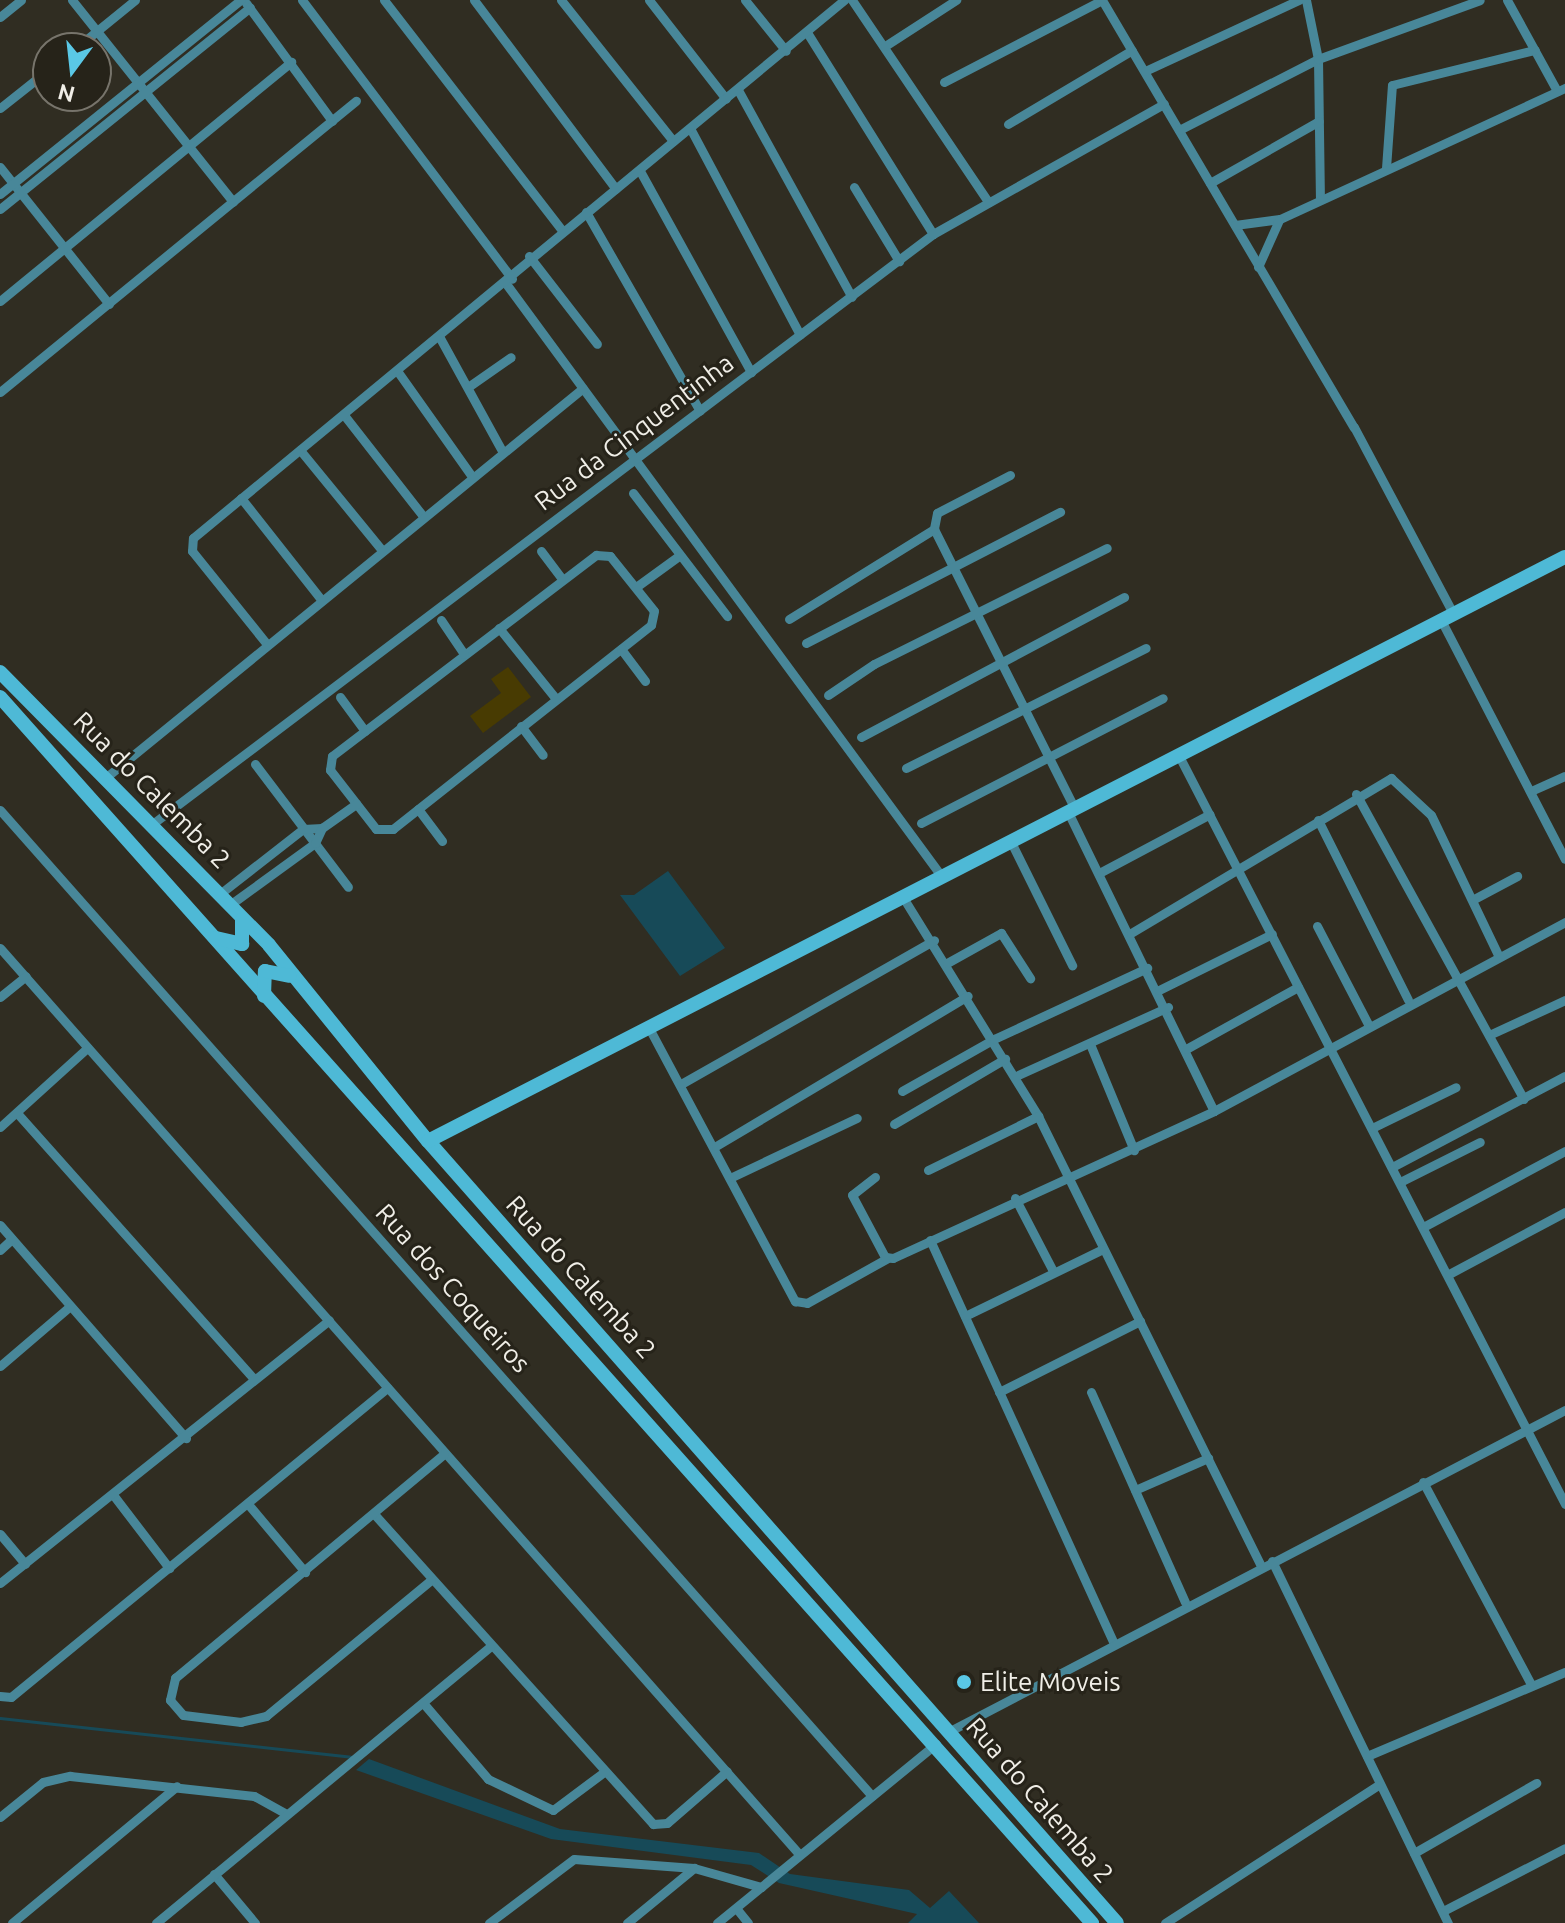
<!DOCTYPE html>
<style>
body{margin:0}
#map{position:relative;width:1565px;height:1923px;overflow:hidden;background:#302d22;font-family:Ubuntu,sans-serif}
div>[style]{position:absolute}
.green>*{inset:0;background:#483b02}
.water>*{inset:0;background:#174a58}
.stream>*{height:3px;margin:-1.5px;padding:0 1.5px;transform-origin:1.5px;border-radius:1.5px;background:#174a58}
.street>*{height:9px;margin:-4.5px;padding:0 4.5px;transform-origin:4.5px;border-radius:4.5px;background:#488799}
.secondary>*{height:14px;margin:-7px;padding:0 7px;transform-origin:7px;border-radius:7px;background:#4eb9d6}
.dots>*{width:22px;height:22px;translate:-50% -50%;box-sizing:border-box;border:4px solid #262319;border-radius:50%}
span{translate:-50% -50%;white-space:nowrap;text-align:center;line-height:1.15;-webkit-text-stroke:6px #262319;paint-order:stroke}
.street-label{font-size:26px;color:#f0eee7}
.poi-label{font-size:26px;color:#f0eee7}
.left{translate:0 -50%;text-align:left}
.north{position:absolute;left:32px;top:32px;width:80px;height:80px;box-sizing:border-box;background:#262319;border:2px solid #77746b;border-radius:50%;rotate:195deg;font-size:22px;font-weight:700;line-height:32px;text-align:center;color:#f0eee7}
.north::after{content:'';display:block;margin:auto;width:28px;height:36px;background:#5ac8e6;clip-path:polygon(50% 0,100% 100%,50% 72%,0 100%)}
</style>
<div id="map">
<div class="green">
<div style="clip-path:polygon(508px 667px,531px 697px,483px 733px,470px 716px,501px 693px,491px 679px)"></div>
</div>
<div class="water">
<div style="clip-path:polygon(668px 871px,725px 948px,680px 976px,620px 895px,634px 895px)"></div>
<div style="clip-path:polygon(369px 1759px,560px 1829px,759px 1853px,790px 1874px,909px 1890px,930px 1908px,949px 1891px,979px 1923px,908px 1923px,917px 1914px,779px 1883px,751px 1865px,551px 1839px,356px 1770px)"></div>
</div>
<div class="stream">
<div style="left:0;top:1718px;width:353px;rotate:6.3deg"></div>
</div>
<div class="street">
<div style="left:72px;top:0;width:258px;rotate:51.4deg"></div>
<div style="left:302px;top:0;width:349px;rotate:53deg"></div>
<div style="left:384px;top:0;width:291px;rotate:52.3deg"></div>
<div style="left:474px;top:0;width:236px;rotate:53.1deg"></div>
<div style="left:561px;top:0;width:180px;rotate:51.5deg"></div>
<div style="left:649px;top:0;width:125px;rotate:52.1deg"></div>
<div style="left:745px;top:0;width:65px;rotate:51.2deg"></div>
<div style="left:852px;top:0;width:244px;rotate:56deg"></div>
<div style="left:1102px;top:0;width:496px;rotate:59.5deg"></div>
<div style="left:1354px;top:427px;width:211px;rotate:62deg"></div>
<div style="left:1306px;top:0;width:60px;rotate:78.5deg"></div>
<div style="left:1318px;top:59px;width:138px;rotate:89.2deg"></div>
<div style="left:1507px;top:0;width:104px;rotate:61.2deg"></div>
<div style="left:246px;top:3px;width:146px;rotate:53.9deg"></div>
<div style="left:0;top:17px;width:27px;rotate:-39deg"></div>
<div style="left:808px;top:34px;width:236px;rotate:58deg"></div>
<div style="left:885px;top:46px;width:85px;rotate:-32.9deg"></div>
<div style="left:76px;top:48px;width:76px;rotate:-39.1deg"></div>
<div style="left:1145px;top:71px;width:170px;rotate:-24.8deg"></div>
<div style="left:944px;top:82px;width:178px;rotate:-27.4deg"></div>
<div style="left:738px;top:90px;width:236px;rotate:61.2deg"></div>
<div style="left:0;top:108px;width:61px;rotate:-38.4deg"></div>
<div style="left:1008px;top:124px;width:144px;rotate:-30.8deg"></div>
<div style="left:690px;top:128px;width:234px;rotate:62deg"></div>
<div style="left:1179px;top:130px;width:156px;rotate:-27.1deg"></div>
<div style="left:1318px;top:59px;width:172px;rotate:-20deg"></div>
<div style="left:0;top:167px;width:175px;rotate:51.5deg"></div>
<div style="left:1386px;top:168px;width:83px;rotate:-85.9deg"></div>
<div style="left:1392px;top:85px;width:147px;rotate:-13.8deg"></div>
<div style="left:640px;top:171px;width:230px;rotate:61.1deg"></div>
<div style="left:1210px;top:183px;width:125px;rotate:-29.6deg"></div>
<div style="left:854px;top:187px;width:87px;rotate:58.7deg"></div>
<div style="left:0;top:194px;width:309px;rotate:-38.9deg"></div>
<div style="left:0;top:209px;width:321px;rotate:-38.9deg"></div>
<div style="left:586px;top:212px;width:229px;rotate:60.2deg"></div>
<div style="left:1235px;top:225px;width:45px;rotate:-7.6deg"></div>
<div style="left:1280px;top:219px;width:314px;rotate:-24.7deg"></div>
<div style="left:529px;top:256px;width:111px;rotate:52.3deg"></div>
<div style="left:1258px;top:267px;width:51px;rotate:-65.9deg"></div>
<div style="left:507px;top:285px;width:735px;rotate:53.69deg"></div>
<div style="left:0;top:301px;width:377px;rotate:-39.4deg"></div>
<div style="left:440px;top:338px;width:129px;rotate:61.2deg"></div>
<div style="left:398px;top:372px;width:126px;rotate:54.7deg"></div>
<div style="left:468px;top:387px;width:52px;rotate:-34.9deg"></div>
<div style="left:0;top:392px;width:460px;rotate:-39.3deg"></div>
<div style="left:344px;top:415px;width:127px;rotate:52deg"></div>
<div style="left:300px;top:450px;width:128px;rotate:50.7deg"></div>
<div style="left:1010px;top:475px;width:82px;rotate:152.5deg"></div>
<div style="left:937px;top:513px;width:16px;rotate:101deg"></div>
<div style="left:934px;top:529px;width:311px;rotate:63.3deg"></div>
<div style="left:633px;top:493px;width:155px;rotate:52.6deg"></div>
<div style="left:241px;top:498px;width:127px;rotate:51.7deg"></div>
<div style="left:541px;top:551px;width:34px;rotate:53deg"></div>
<div style="left:596px;top:555px;width:14px;rotate:4deg"></div>
<div style="left:610px;top:556px;width:70px;rotate:51.3deg"></div>
<div style="left:654px;top:611px;width:14px;rotate:102deg"></div>
<div style="left:651px;top:625px;width:329px;rotate:141.7deg"></div>
<div style="left:393px;top:829px;width:17px;rotate:180deg"></div>
<div style="left:376px;top:829px;width:75px;rotate:-127.9deg"></div>
<div style="left:330px;top:770px;width:14px;rotate:-82deg"></div>
<div style="left:332px;top:756px;width:332px;rotate:-37.3deg"></div>
<div style="left:636px;top:587px;width:54px;rotate:-36deg"></div>
<div style="left:789px;top:619px;width:171px;rotate:-31.8deg"></div>
<div style="left:441px;top:620px;width:41px;rotate:55.9deg"></div>
<div style="left:1441px;top:620px;width:269px;rotate:62.6deg"></div>
<div style="left:499px;top:628px;width:91px;rotate:51.2deg"></div>
<div style="left:266px;top:643px;width:118px;rotate:-128.8deg"></div>
<div style="left:192px;top:551px;width:13px;rotate:-86deg"></div>
<div style="left:193px;top:538px;width:845px;rotate:-39.57deg"></div>
<div style="left:806px;top:643px;width:286px;rotate:-27.3deg"></div>
<div style="left:621px;top:649px;width:40px;rotate:53deg"></div>
<div style="left:828px;top:695px;width:55px;rotate:-34deg"></div>
<div style="left:874px;top:664px;width:260px;rotate:-26.5deg"></div>
<div style="left:340px;top:697px;width:42px;rotate:53.7deg"></div>
<div style="left:521px;top:726px;width:36px;rotate:53deg"></div>
<div style="left:861px;top:737px;width:298px;rotate:-28deg"></div>
<div style="left:1178px;top:754px;width:844px;rotate:62.71deg"></div>
<div style="left:255px;top:764px;width:154px;rotate:52.9deg"></div>
<div style="left:906px;top:768px;width:268px;rotate:-26.6deg"></div>
<div style="left:104px;top:779px;width:618px;rotate:-39.22deg"></div>
<div style="left:1531px;top:791px;width:37px;rotate:-24deg"></div>
<div style="left:1356px;top:794px;width:348px;rotate:61.2deg"></div>
<div style="left:418px;top:809px;width:40px;rotate:53deg"></div>
<div style="left:0;top:810px;width:1316px;rotate:48.51deg"></div>
<div style="left:1067px;top:810px;width:335px;rotate:64deg"></div>
<div style="left:1318px;top:820px;width:201px;rotate:63.4deg"></div>
<div style="left:921px;top:823px;width:272px;rotate:-27.3deg"></div>
<div style="left:151px;top:825px;width:980px;rotate:-37.08deg"></div>
<div style="left:933px;top:234px;width:265px;rotate:-29.4deg"></div>
<div style="left:1010px;top:840px;width:140px;rotate:63.6deg"></div>
<div style="left:1101px;top:872px;width:123px;rotate:-28deg"></div>
<div style="left:221px;top:893px;width:104px;rotate:-38deg"></div>
<div style="left:303px;top:829px;width:19px;rotate:-3deg"></div>
<div style="left:322px;top:828px;width:42px;rotate:-35.2deg"></div>
<div style="left:904px;top:899px;width:255px;rotate:58.3deg"></div>
<div style="left:1038px;top:1116px;width:502px;rotate:63.64deg"></div>
<div style="left:1474px;top:899px;width:49px;rotate:-28.1deg"></div>
<div style="left:231px;top:904px;width:104px;rotate:-36deg"></div>
<div style="left:315px;top:843px;width:17px;rotate:-65deg"></div>
<div style="left:1317px;top:926px;width:110px;rotate:62.5deg"></div>
<div style="left:1131px;top:933px;width:303px;rotate:-30.8deg"></div>
<div style="left:1391px;top:778px;width:54px;rotate:42.8deg"></div>
<div style="left:1431px;top:815px;width:155px;rotate:64.4deg"></div>
<div style="left:0;top:948px;width:1209px;rotate:48.59deg"></div>
<div style="left:947px;top:963px;width:62px;rotate:-29.1deg"></div>
<div style="left:1001px;top:933px;width:54px;rotate:57.2deg"></div>
<div style="left:1159px;top:990px;width:126px;rotate:-26.4deg"></div>
<div style="left:0;top:997px;width:33px;rotate:-39deg"></div>
<div style="left:649px;top:1028px;width:310px;rotate:61.9deg"></div>
<div style="left:795px;top:1301px;width:12px;rotate:9deg"></div>
<div style="left:807px;top:1303px;width:93px;rotate:-29.1deg"></div>
<div style="left:1489px;top:1035px;width:84px;rotate:-24.7deg"></div>
<div style="left:1090px;top:1044px;width:115px;rotate:67.5deg"></div>
<div style="left:1186px;top:1049px;width:128px;rotate:-29deg"></div>
<div style="left:1016px;top:1076px;width:167px;rotate:-24.4deg"></div>
<div style="left:681px;top:1084px;width:291px;rotate:-29.6deg"></div>
<div style="left:902px;top:1091px;width:106px;rotate:-29.5deg"></div>
<div style="left:994px;top:1039px;width:169px;rotate:-24.9deg"></div>
<div style="left:17px;top:1113px;width:356px;rotate:48.3deg"></div>
<div style="left:894px;top:1124px;width:129px;rotate:-30.4deg"></div>
<div style="left:0;top:1127px;width:118px;rotate:-42.2deg"></div>
<div style="left:1372px;top:1128px;width:93px;rotate:-26deg"></div>
<div style="left:716px;top:1146px;width:293px;rotate:-30.8deg"></div>
<div style="left:1394px;top:1166px;width:193px;rotate:-27.8deg"></div>
<div style="left:928px;top:1170px;width:123px;rotate:-26.1deg"></div>
<div style="left:732px;top:1177px;width:138px;rotate:-25.3deg"></div>
<div style="left:875px;top:1177px;width:29px;rotate:142deg"></div>
<div style="left:852px;top:1195px;width:70px;rotate:62deg"></div>
<div style="left:885px;top:1257px;width:8px;rotate:7deg"></div>
<div style="left:893px;top:1258px;width:353px;rotate:-24.6deg"></div>
<div style="left:1214px;top:1111px;width:399px;rotate:-28.3deg"></div>
<div style="left:1402px;top:1181px;width:87px;rotate:-26.6deg"></div>
<div style="left:1015px;top:1198px;width:82px;rotate:62.5deg"></div>
<div style="left:0;top:1225px;width:283px;rotate:48.9deg"></div>
<div style="left:1425px;top:1226px;width:159px;rotate:-28.2deg"></div>
<div style="left:930px;top:1240px;width:442px;rotate:65.5deg"></div>
<div style="left:0;top:1250px;width:16px;rotate:-43deg"></div>
<div style="left:1449px;top:1274px;width:132px;rotate:-28.1deg"></div>
<div style="left:965px;top:1316px;width:153px;rotate:-25.9deg"></div>
<div style="left:0;top:1366px;width:91px;rotate:-40.5deg"></div>
<div style="left:999px;top:1392px;width:158px;rotate:-26.7deg"></div>
<div style="left:1091px;top:1392px;width:230px;rotate:65.9deg"></div>
<div style="left:1423px;top:1482px;width:229px;rotate:61.9deg"></div>
<div style="left:1135px;top:1490px;width:80px;rotate:-23.7deg"></div>
<div style="left:114px;top:1496px;width:91px;rotate:52.6deg"></div>
<div style="left:248px;top:1504px;width:89px;rotate:50deg"></div>
<div style="left:375px;top:1515px;width:416px;rotate:48deg"></div>
<div style="left:653px;top:1824px;width:14px;rotate:-4deg"></div>
<div style="left:667px;top:1823px;width:79px;rotate:-40.9deg"></div>
<div style="left:0;top:1534px;width:39px;rotate:50deg"></div>
<div style="left:1272px;top:1561px;width:403px;rotate:64.1deg"></div>
<div style="left:431px;top:1580px;width:214px;rotate:140.5deg"></div>
<div style="left:266px;top:1716px;width:26px;rotate:167deg"></div>
<div style="left:241px;top:1722px;width:58px;rotate:-173.1deg"></div>
<div style="left:183px;top:1715px;width:20px;rotate:-131deg"></div>
<div style="left:170px;top:1700px;width:23px;rotate:-77deg"></div>
<div style="left:175px;top:1678px;width:350px;rotate:-39.8deg"></div>
<div style="left:0;top:1583px;width:421px;rotate:-38.6deg"></div>
<div style="left:0;top:1696px;width:11px;rotate:5deg"></div>
<div style="left:11px;top:1697px;width:487px;rotate:-39.4deg"></div>
<div style="left:424px;top:1704px;width:99px;rotate:49.5deg"></div>
<div style="left:488px;top:1779px;width:72px;rotate:25.5deg"></div>
<div style="left:553px;top:1810px;width:64px;rotate:-36.7deg"></div>
<div style="left:948px;top:1732px;width:696px;rotate:-27.56deg"></div>
<div style="left:1367px;top:1756px;width:215px;rotate:-23deg"></div>
<div style="left:0;top:1817px;width:55px;rotate:-39.1deg"></div>
<div style="left:43px;top:1782px;width:28px;rotate:-13deg"></div>
<div style="left:70px;top:1776px;width:185px;rotate:6.2deg"></div>
<div style="left:254px;top:1796px;width:37px;rotate:29deg"></div>
<div style="left:1414px;top:1853px;width:141px;rotate:-29.8deg"></div>
<div style="left:214px;top:1874px;width:64px;rotate:50.1deg"></div>
<div style="left:736px;top:1908px;width:19px;rotate:51deg"></div>
<div style="left:1443px;top:1911px;width:137px;rotate:-27.3deg"></div>
<div style="left:12px;top:1923px;width:214px;rotate:-39.7deg"></div>
<div style="left:156px;top:1923px;width:433px;rotate:-39.6deg"></div>
<div style="left:489px;top:1923px;width:106px;rotate:-37deg"></div>
<div style="left:574px;top:1859px;width:120px;rotate:4.3deg"></div>
<div style="left:627px;top:1923px;width:87px;rotate:-39.4deg"></div>
<div style="left:694px;top:1868px;width:70px;rotate:15.8deg"></div>
<div style="left:717px;top:1923px;width:283px;rotate:-39.3deg"></div>
<div style="left:1165px;top:1923px;width:254px;rotate:-32.9deg"></div>
</div>
<div class="secondary">
<div style="left:0;top:672px;width:383px;rotate:45.4deg"></div>
<div style="left:269px;top:945px;width:252px;rotate:51deg"></div>
<div style="left:428px;top:1141px;width:1042px;rotate:48.62deg"></div>
<div style="left:0;top:697px;width:1642px;rotate:48.31deg"></div>
<div style="left:216px;top:938px;width:27px;rotate:13deg"></div>
<div style="left:242px;top:944px;width:24px;rotate:-90deg"></div>
<div style="left:264px;top:996px;width:25px;rotate:-88deg"></div>
<div style="left:265px;top:971px;width:25px;rotate:11deg"></div>
<div style="left:428px;top:1141px;width:1278px;rotate:-27.19deg"></div>
</div>
<div class="dots">
<div style="left:964px;top:1682px;background:#5ac8e6"></div>
</div>
<div class="street-label">
<span style="left:634px;top:432px;rotate:-37deg">Rua da Cinquentinha</span>
<span style="left:152px;top:790px;rotate:45deg">Rua do Calemba 2</span>
<span style="left:581px;top:1277px;rotate:48deg">Rua do Calemba 2</span>
<span style="left:453px;top:1288px;rotate:48deg">Rua dos Coqueiros</span>
<span style="left:1040px;top:1800px;rotate:49deg">Rua do Calemba 2</span>
</div>
<div class="poi-label">
<span class="left" style="left:980px;top:1682px">Elite Moveis</span>
</div>
<div class="north">N</div>
</div>
